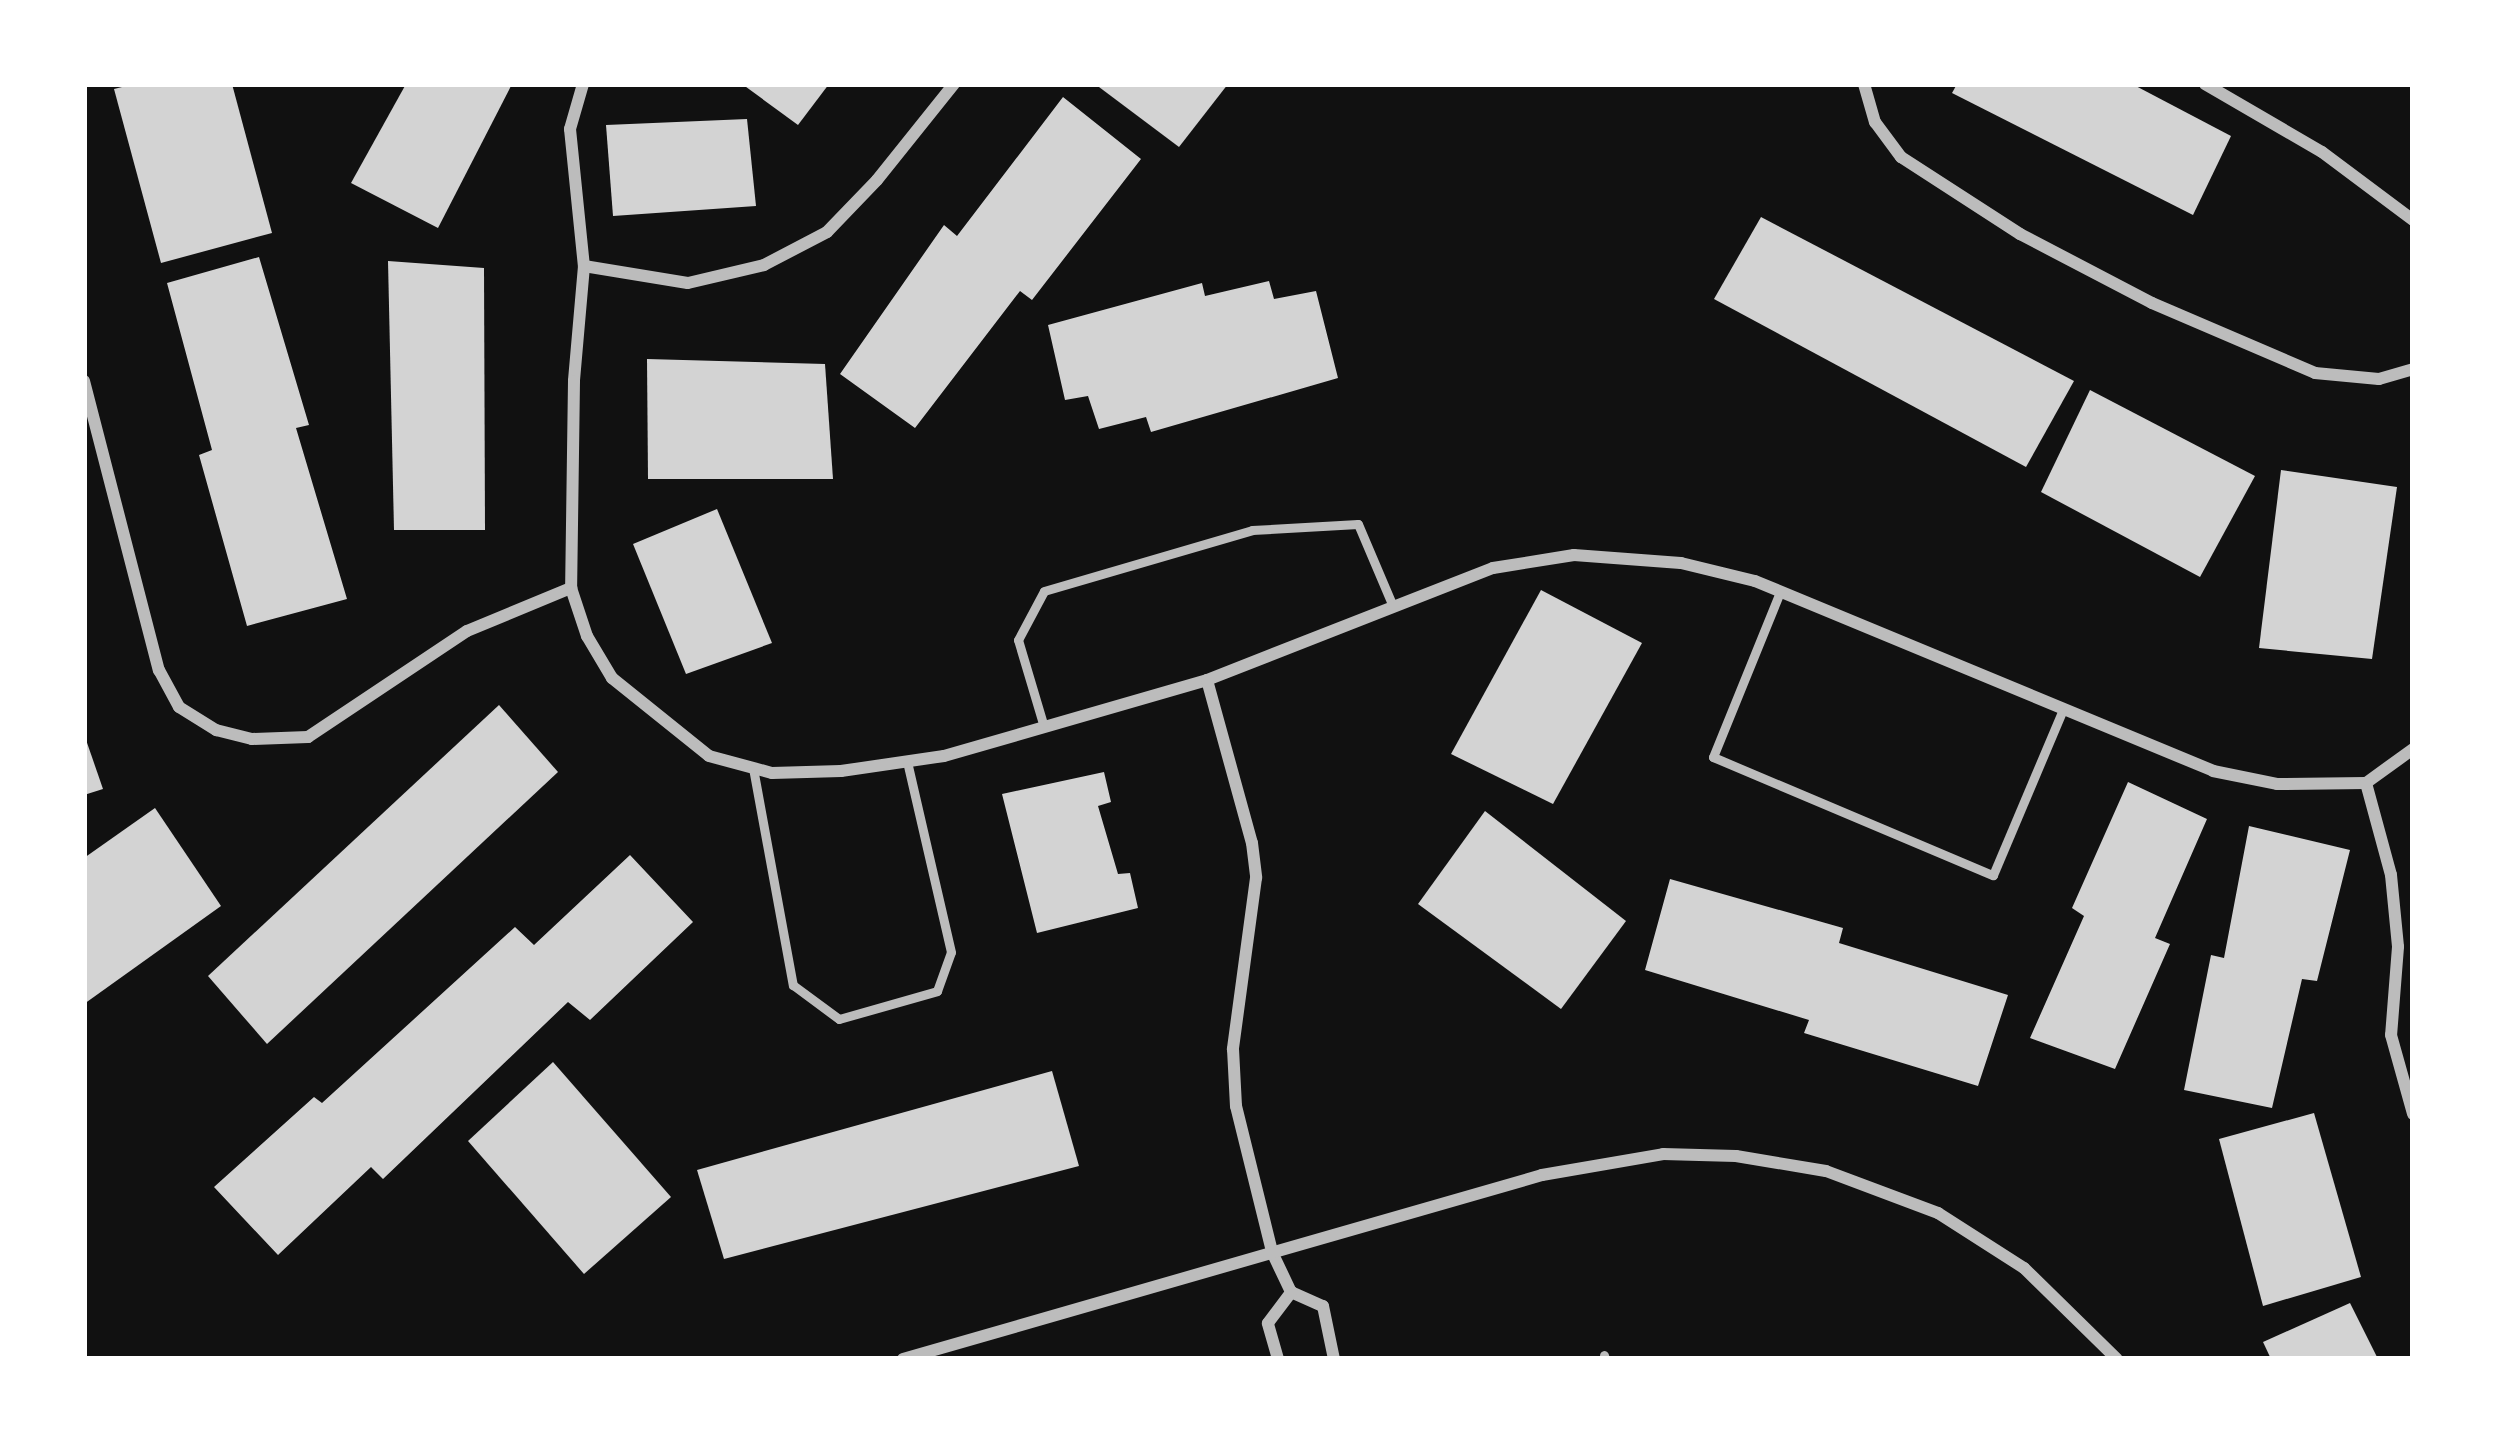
<!DOCTYPE html>
<style>
body{margin:0}
#map{position:relative;width:2497px;height:1443px;overflow:hidden;background:#111;font-family:"Titillium Web",sans-serif}
div>[style]{position:absolute}
.building>*{inset:0;background:#d3d3d3}
.service>*{height:9px;margin:-4.5px;padding:0 4.5px;transform-origin:4.5px;border-radius:4.5px;background:#bcbcbc}
.minor>*{height:12px;margin:-6px;padding:0 6px;transform-origin:6px;border-radius:6px;background:#bcbcbc}
span{translate:-50% -50%;white-space:nowrap;text-align:center;line-height:1.15;-webkit-text-stroke:12px #fff;paint-order:stroke}
.frame{position:absolute;inset:0;border:87px solid #fff;pointer-events:none}
</style>
<div id="map">
<div class="building">
<div style="clip-path:polygon(134px 84px,232px 84px,272px 233px,161px 263px,114px 89px)"></div>
<div style="clip-path:polygon(406px 84px,512px 84px,438px 228px,351px 183px)"></div>
<div style="clip-path:polygon(742px 84px,829px 84px,798px 125px)"></div>
<div style="clip-path:polygon(1095px 84px,1228px 84px,1179px 147px)"></div>
<div style="clip-path:polygon(1957px 84px,2132px 84px,2231px 136px,2193px 215px,1952px 93px)"></div>
<div style="clip-path:polygon(1063px 97px,1141px 159px,1032px 300px,1020px 291px,915px 428px,840px 374px,944px 225px,957px 236px)"></div>
<div style="clip-path:polygon(747px 119px,756px 206px,613px 216px,606px 125px)"></div>
<div style="clip-path:polygon(1761px 217px,2074px 381px,2026px 467px,1714px 299px)"></div>
<div style="clip-path:polygon(259px 257px,309px 425px,296px 428px,347px 599px,247px 626px,199px 455px,212px 450px,167px 283px)"></div>
<div style="clip-path:polygon(388px 261px,484px 268px,485px 530px,394px 530px)"></div>
<div style="clip-path:polygon(1269px 281px,1274px 299px,1316px 291px,1338px 378px,1151px 432px,1146px 417px,1099px 429px,1088px 396px,1065px 400px,1048px 325px,1202px 283px,1205px 296px)"></div>
<div style="clip-path:polygon(647px 359px,825px 364px,833px 479px,648px 479px)"></div>
<div style="clip-path:polygon(2090px 390px,2255px 476px,2200px 577px,2041px 492px)"></div>
<div style="clip-path:polygon(2281px 470px,2397px 487px,2372px 659px,2259px 648px)"></div>
<div style="clip-path:polygon(717px 509px,772px 643px,686px 674px,633px 544px)"></div>
<div style="clip-path:polygon(1541px 590px,1642px 643px,1553px 804px,1451px 754px)"></div>
<div style="clip-path:polygon(499px 705px,558px 772px,267px 1044px,208px 976px)"></div>
<div style="clip-path:polygon(84px 734px,103px 789px,84px 795px)"></div>
<div style="clip-path:polygon(1104px 772px,1111px 802px,1098px 806px,1118px 874px,1130px 873px,1138px 908px,1037px 933px,1002px 794px)"></div>
<div style="clip-path:polygon(2128px 782px,2207px 819px,2155px 938px,2170px 944px,2115px 1069px,2030px 1038px,2084px 916px,2072px 908px)"></div>
<div style="clip-path:polygon(155px 808px,221px 906px,84px 1004px,84px 858px)"></div>
<div style="clip-path:polygon(1485px 811px,1626px 921px,1561px 1009px,1418px 904px)"></div>
<div style="clip-path:polygon(2249px 826px,2350px 850px,2317px 981px,2302px 979px,2272px 1108px,2184px 1090px,2211px 955px,2224px 958px)"></div>
<div style="clip-path:polygon(630px 855px,693px 922px,590px 1020px,568px 1002px,383px 1179px,371px 1167px,278px 1255px,214px 1187px,314px 1097px,322px 1103px,515px 927px,534px 945px)"></div>
<div style="clip-path:polygon(1670px 879px,1843px 928px,1839px 943px,2008px 995px,1978px 1086px,1804px 1033px,1809px 1020px,1645px 970px)"></div>
<div style="clip-path:polygon(553px 1062px,671px 1197px,584px 1274px,468px 1141px)"></div>
<div style="clip-path:polygon(1052px 1071px,1079px 1166px,724px 1259px,697px 1170px)"></div>
<div style="clip-path:polygon(2314px 1113px,2361px 1277px,2263px 1306px,2219px 1139px)"></div>
<div style="clip-path:polygon(2350px 1303px,2378px 1359px,2271px 1359px,2263px 1342px)"></div>
</div>
<div class="service">
<div style="left:1780px;top:592px;width:178px;rotate:112.1deg"></div>
<div style="left:1713px;top:757px;width:304px;rotate:22.9deg"></div>
<div style="left:1993px;top:875px;width:180px;rotate:-67.1deg"></div>
<div style="left:1044px;top:727px;width:91px;rotate:-106.6deg"></div>
<div style="left:1018px;top:640px;width:55px;rotate:-62deg"></div>
<div style="left:1044px;top:591px;width:217px;rotate:-16.3deg"></div>
<div style="left:1252px;top:530px;width:106px;rotate:-3.2deg"></div>
<div style="left:1358px;top:524px;width:87px;rotate:67deg"></div>
<div style="left:753px;top:768px;width:221px;rotate:79.6deg"></div>
<div style="left:793px;top:985px;width:57px;rotate:36.5deg"></div>
<div style="left:839px;top:1019px;width:102px;rotate:-15.9deg"></div>
<div style="left:937px;top:991px;width:41px;rotate:-70.3deg"></div>
<div style="left:951px;top:952px;width:196px;rotate:-103deg"></div>
<div style="left:1604px;top:1355px;width:4px;rotate:76deg"></div>
</div>
<div class="minor">
<div style="left:583px;top:84px;width:47px;rotate:106.1deg"></div>
<div style="left:570px;top:129px;width:138px;rotate:84.2deg"></div>
<div style="left:584px;top:266px;width:115px;rotate:95deg"></div>
<div style="left:574px;top:381px;width:207px;rotate:90.8deg"></div>
<div style="left:571px;top:588px;width:51px;rotate:71.6deg"></div>
<div style="left:587px;top:636px;width:49px;rotate:59.2deg"></div>
<div style="left:612px;top:678px;width:124px;rotate:38.8deg"></div>
<div style="left:709px;top:756px;width:65px;rotate:15.1deg"></div>
<div style="left:772px;top:773px;width:69px;rotate:-1.7deg"></div>
<div style="left:841px;top:771px;width:104px;rotate:-8.3deg"></div>
<div style="left:944px;top:756px;width:274px;rotate:-16.1deg"></div>
<div style="left:1207px;top:680px;width:307px;rotate:-21.4deg"></div>
<div style="left:1493px;top:568px;width:82px;rotate:-9.1deg"></div>
<div style="left:1574px;top:555px;width:107px;rotate:4.3deg"></div>
<div style="left:1681px;top:563px;width:76px;rotate:13.7deg"></div>
<div style="left:1755px;top:581px;width:496px;rotate:22.5deg"></div>
<div style="left:2213px;top:771px;width:65px;rotate:11.5deg"></div>
<div style="left:2277px;top:784px;width:89px;rotate:-0.6deg"></div>
<div style="left:2366px;top:783px;width:58px;rotate:-35.9deg"></div>
<div style="left:1864px;top:84px;width:40px;rotate:74deg"></div>
<div style="left:1875px;top:122px;width:44px;rotate:53.4deg"></div>
<div style="left:1901px;top:157px;width:142px;rotate:32.9deg"></div>
<div style="left:2020px;top:234px;width:149px;rotate:27.6deg"></div>
<div style="left:2152px;top:303px;width:177px;rotate:23.2deg"></div>
<div style="left:2315px;top:373px;width:64px;rotate:5.4deg"></div>
<div style="left:2379px;top:379px;width:35px;rotate:-16deg"></div>
<div style="left:2205px;top:84px;width:135px;rotate:30.2deg"></div>
<div style="left:2322px;top:152px;width:114px;rotate:36.8deg"></div>
<div style="left:584px;top:266px;width:105px;rotate:9.3deg"></div>
<div style="left:688px;top:283px;width:78px;rotate:-13.3deg"></div>
<div style="left:764px;top:265px;width:71px;rotate:-27.6deg"></div>
<div style="left:827px;top:232px;width:72px;rotate:-46.1deg"></div>
<div style="left:877px;top:180px;width:123px;rotate:-51.3deg"></div>
<div style="left:84px;top:381px;width:299px;rotate:75.5deg"></div>
<div style="left:159px;top:670px;width:42px;rotate:61.6deg"></div>
<div style="left:179px;top:707px;width:44px;rotate:31.9deg"></div>
<div style="left:216px;top:730px;width:37px;rotate:14deg"></div>
<div style="left:252px;top:739px;width:56px;rotate:-2deg"></div>
<div style="left:308px;top:737px;width:191px;rotate:-33.7deg"></div>
<div style="left:467px;top:631px;width:113px;rotate:-22.5deg"></div>
<div style="left:1207px;top:680px;width:169px;rotate:74.6deg"></div>
<div style="left:1252px;top:843px;width:35px;rotate:83deg"></div>
<div style="left:1256px;top:878px;width:173px;rotate:97.7deg"></div>
<div style="left:1233px;top:1049px;width:57px;rotate:87deg"></div>
<div style="left:1236px;top:1106px;width:150px;rotate:76.1deg"></div>
<div style="left:1272px;top:1252px;width:44px;rotate:64.6deg"></div>
<div style="left:1291px;top:1292px;width:35px;rotate:24deg"></div>
<div style="left:1323px;top:1306px;width:54px;rotate:78.3deg"></div>
<div style="left:2366px;top:783px;width:95px;rotate:74.8deg"></div>
<div style="left:2391px;top:875px;width:72px;rotate:84.4deg"></div>
<div style="left:2398px;top:947px;width:88px;rotate:94.5deg"></div>
<div style="left:2391px;top:1035px;width:82px;rotate:74.4deg"></div>
<div style="left:903px;top:1359px;width:665px;rotate:-16.06deg"></div>
<div style="left:1542px;top:1175px;width:123px;rotate:-9.8deg"></div>
<div style="left:1663px;top:1154px;width:73px;rotate:1.6deg"></div>
<div style="left:1736px;top:1156px;width:91px;rotate:9.5deg"></div>
<div style="left:1826px;top:1171px;width:120px;rotate:20.6deg"></div>
<div style="left:1938px;top:1213px;width:102px;rotate:32.6deg"></div>
<div style="left:2024px;top:1268px;width:130px;rotate:44.4deg"></div>
<div style="left:1278px;top:1359px;width:37px;rotate:-106deg"></div>
<div style="left:1268px;top:1323px;width:39px;rotate:-53deg"></div>
</div>
<div class="frame"></div>
</div>
